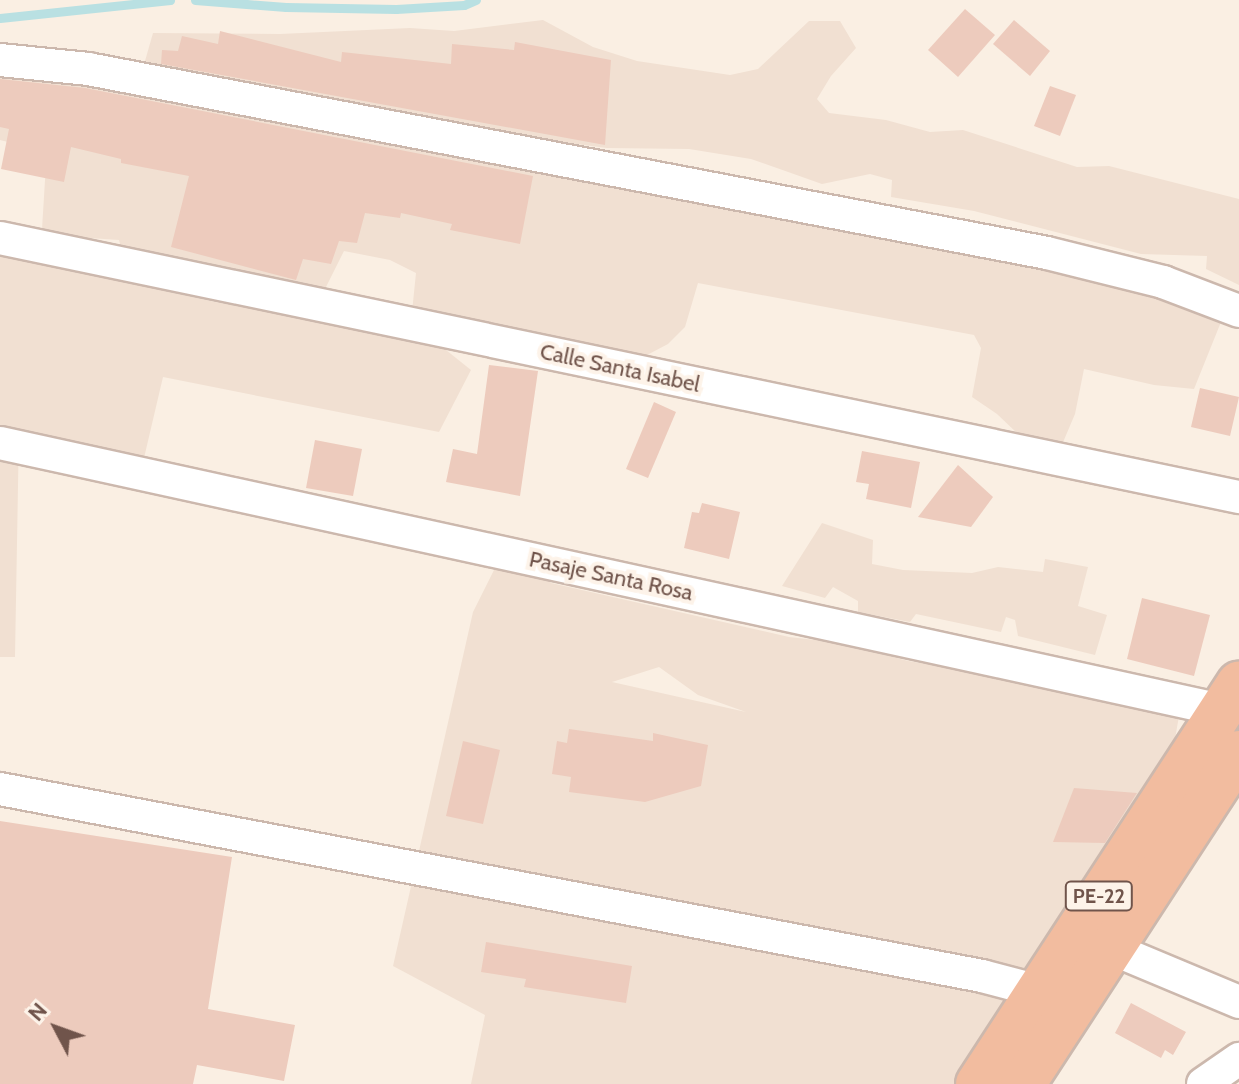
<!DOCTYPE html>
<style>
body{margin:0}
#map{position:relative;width:1239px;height:1084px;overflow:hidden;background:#faefe3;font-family:Cabin,sans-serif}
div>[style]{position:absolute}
.residential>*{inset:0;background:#f1e0d2}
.stream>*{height:9px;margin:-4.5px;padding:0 4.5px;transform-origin:4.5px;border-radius:4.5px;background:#b9e0e2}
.building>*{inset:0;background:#edcbbd}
.roads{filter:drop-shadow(2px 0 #ccb8ad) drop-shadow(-2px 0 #ccb8ad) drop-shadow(0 2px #ccb8ad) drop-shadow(0 -2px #ccb8ad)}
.minor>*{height:32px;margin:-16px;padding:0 16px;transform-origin:16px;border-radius:16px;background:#fff}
.trunk>*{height:44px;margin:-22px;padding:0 22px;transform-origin:22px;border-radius:22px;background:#f2bc9f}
span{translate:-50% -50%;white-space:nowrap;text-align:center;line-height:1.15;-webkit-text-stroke:8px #fdf3e9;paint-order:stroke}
.shield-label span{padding:2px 6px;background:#fdf3e9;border:2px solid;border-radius:6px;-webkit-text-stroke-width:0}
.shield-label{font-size:20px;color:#70544b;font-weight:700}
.street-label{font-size:22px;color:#70544b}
.north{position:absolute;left:16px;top:988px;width:80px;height:80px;-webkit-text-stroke:6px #fdf3e9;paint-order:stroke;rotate:311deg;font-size:22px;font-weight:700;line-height:32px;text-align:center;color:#70544b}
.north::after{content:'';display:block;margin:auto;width:28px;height:36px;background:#70544b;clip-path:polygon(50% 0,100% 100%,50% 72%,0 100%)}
</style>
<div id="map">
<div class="residential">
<div style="clip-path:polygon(543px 20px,593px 47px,637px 61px,730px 75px,758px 69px,809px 21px,840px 21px,856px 48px,831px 76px,817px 99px,829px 113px,886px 120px,930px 132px,963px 130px,1077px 167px,1109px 166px,1239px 199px,1239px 285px,1206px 269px,1207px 256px,1141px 254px,974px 211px,891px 197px,892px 180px,870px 174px,822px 184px,751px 159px,689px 149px,607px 148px,537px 139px,143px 68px,153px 33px,280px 34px,410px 28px,454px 31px)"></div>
<div style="clip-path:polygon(0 52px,906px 237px,994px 260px,1043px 267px,1171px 297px,1223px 317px,1194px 389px,1154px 385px,1084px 369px,1075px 414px,1061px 447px,1020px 436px,997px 414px,972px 397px,981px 348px,974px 335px,698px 283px,685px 327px,668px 344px,647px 355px,592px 354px,412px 312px,416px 273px,390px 260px,344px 251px,320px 299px,123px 254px,119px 240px,74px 237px,42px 229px,46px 164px,28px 147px,0 140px)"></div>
<div style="clip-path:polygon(0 254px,215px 302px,436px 342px,471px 370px,439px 432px,163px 377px,144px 458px,19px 429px,15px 657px,0 657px)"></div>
<div style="clip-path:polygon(822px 523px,873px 540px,872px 564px,903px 570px,972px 573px,998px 567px,1043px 572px,1045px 559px,1088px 567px,1078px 606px,1107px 615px,1095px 655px,1018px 636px,1015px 620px,1006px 617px,1001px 632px,916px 614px,910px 622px,858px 612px,858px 601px,833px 587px,825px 598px,782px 586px)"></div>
<div style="clip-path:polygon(evenodd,495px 568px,539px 570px,551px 583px,789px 637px,842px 643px,908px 661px,1033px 681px,1179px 716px,1174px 745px,1143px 789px,1183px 797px,1006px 1084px,471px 1084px,485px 1015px,393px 966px,473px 612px,495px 568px,659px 667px,698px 695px,746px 712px,612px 682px,659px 667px)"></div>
</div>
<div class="stream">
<div style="left:195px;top:0;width:91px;rotate:4.4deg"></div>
<div style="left:286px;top:7px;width:110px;rotate:1deg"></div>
<div style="left:396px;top:9px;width:68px;rotate:-3.4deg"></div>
<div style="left:464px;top:5px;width:13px;rotate:-23deg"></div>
<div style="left:0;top:18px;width:171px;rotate:-6deg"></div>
</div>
<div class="building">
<div style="clip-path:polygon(965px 9px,995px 35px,958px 77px,928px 50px)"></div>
<div style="clip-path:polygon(1014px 20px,1050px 51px,1030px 76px,993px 44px)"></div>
<div style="clip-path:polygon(220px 31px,341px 62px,342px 52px,451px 64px,452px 44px,514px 50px,515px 42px,611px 60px,605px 145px,161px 64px,162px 50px,178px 51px,182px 36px,218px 44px)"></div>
<div style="clip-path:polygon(0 79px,85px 88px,533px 176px,520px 244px,450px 230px,452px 224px,401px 213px,400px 218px,365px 213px,357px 243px,339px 241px,331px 264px,303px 259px,296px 280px,171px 247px,189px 176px,121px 163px,121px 159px,71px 147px,64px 182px,1px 169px,9px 129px,0 127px)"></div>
<div style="clip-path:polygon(1050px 86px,1076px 95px,1060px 136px,1034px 126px)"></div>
<div style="clip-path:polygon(489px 365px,538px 371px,520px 496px,446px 482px,453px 449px,477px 454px)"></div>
<div style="clip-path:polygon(1200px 388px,1239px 397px,1230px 436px,1191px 427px)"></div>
<div style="clip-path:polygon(654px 402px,676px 412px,648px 478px,626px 469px)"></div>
<div style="clip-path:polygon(315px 440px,362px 449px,353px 496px,306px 488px)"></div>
<div style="clip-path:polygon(862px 451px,920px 462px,911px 508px,866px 499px,869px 484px,856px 482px)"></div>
<div style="clip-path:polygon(958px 465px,993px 497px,971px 527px,918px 517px)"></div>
<div style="clip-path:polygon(702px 503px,740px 512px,729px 559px,684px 548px,692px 512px,699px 513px)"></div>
<div style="clip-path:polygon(1142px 598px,1210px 615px,1194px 676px,1127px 659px)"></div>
<div style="clip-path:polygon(569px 729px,653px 741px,653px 733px,708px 745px,701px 786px,645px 802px,569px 792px,571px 777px,552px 774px,557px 741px,567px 743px)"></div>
<div style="clip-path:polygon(463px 741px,500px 750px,483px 824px,446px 816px)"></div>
<div style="clip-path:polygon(1074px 788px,1137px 793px,1105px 843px,1053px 842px)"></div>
<div style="clip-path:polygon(0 821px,232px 857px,208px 1009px,295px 1025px,284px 1081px,197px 1065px,193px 1084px,0 1084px)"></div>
<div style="clip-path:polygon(486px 942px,632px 966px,626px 1003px,524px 987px,526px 979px,481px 972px)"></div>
<div style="clip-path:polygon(1131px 1003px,1186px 1032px,1173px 1055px,1165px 1050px,1161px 1058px,1115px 1033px)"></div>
</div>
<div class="roads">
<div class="minor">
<div style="left:0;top:60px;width:88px;rotate:5.8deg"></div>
<div style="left:88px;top:69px;width:976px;rotate:10.86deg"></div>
<div style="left:1047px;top:253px;width:120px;rotate:14deg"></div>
<div style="left:1163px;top:282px;width:81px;rotate:20.9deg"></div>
<div style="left:0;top:238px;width:1266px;rotate:11.81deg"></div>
<div style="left:0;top:443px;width:1251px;rotate:12.33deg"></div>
<div style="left:0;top:789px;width:1000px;rotate:10.78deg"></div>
<div style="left:982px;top:976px;width:59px;rotate:14.7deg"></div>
<div style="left:1110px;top:948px;width:140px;rotate:22.7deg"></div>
<div style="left:1203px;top:1084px;width:44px;rotate:-34.8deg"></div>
</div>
<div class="trunk">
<div style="left:978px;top:1084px;width:478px;rotate:-56.9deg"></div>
<div style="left:1023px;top:1084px;width:395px;rotate:-56.9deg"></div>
</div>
</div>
<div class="shield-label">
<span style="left:1099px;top:896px">PE-22</span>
</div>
<div class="street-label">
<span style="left:620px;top:368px;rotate:12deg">Calle Santa Isabel</span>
<span style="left:611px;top:576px;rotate:12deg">Pasaje Santa Rosa</span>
</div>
<div class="north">N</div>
</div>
